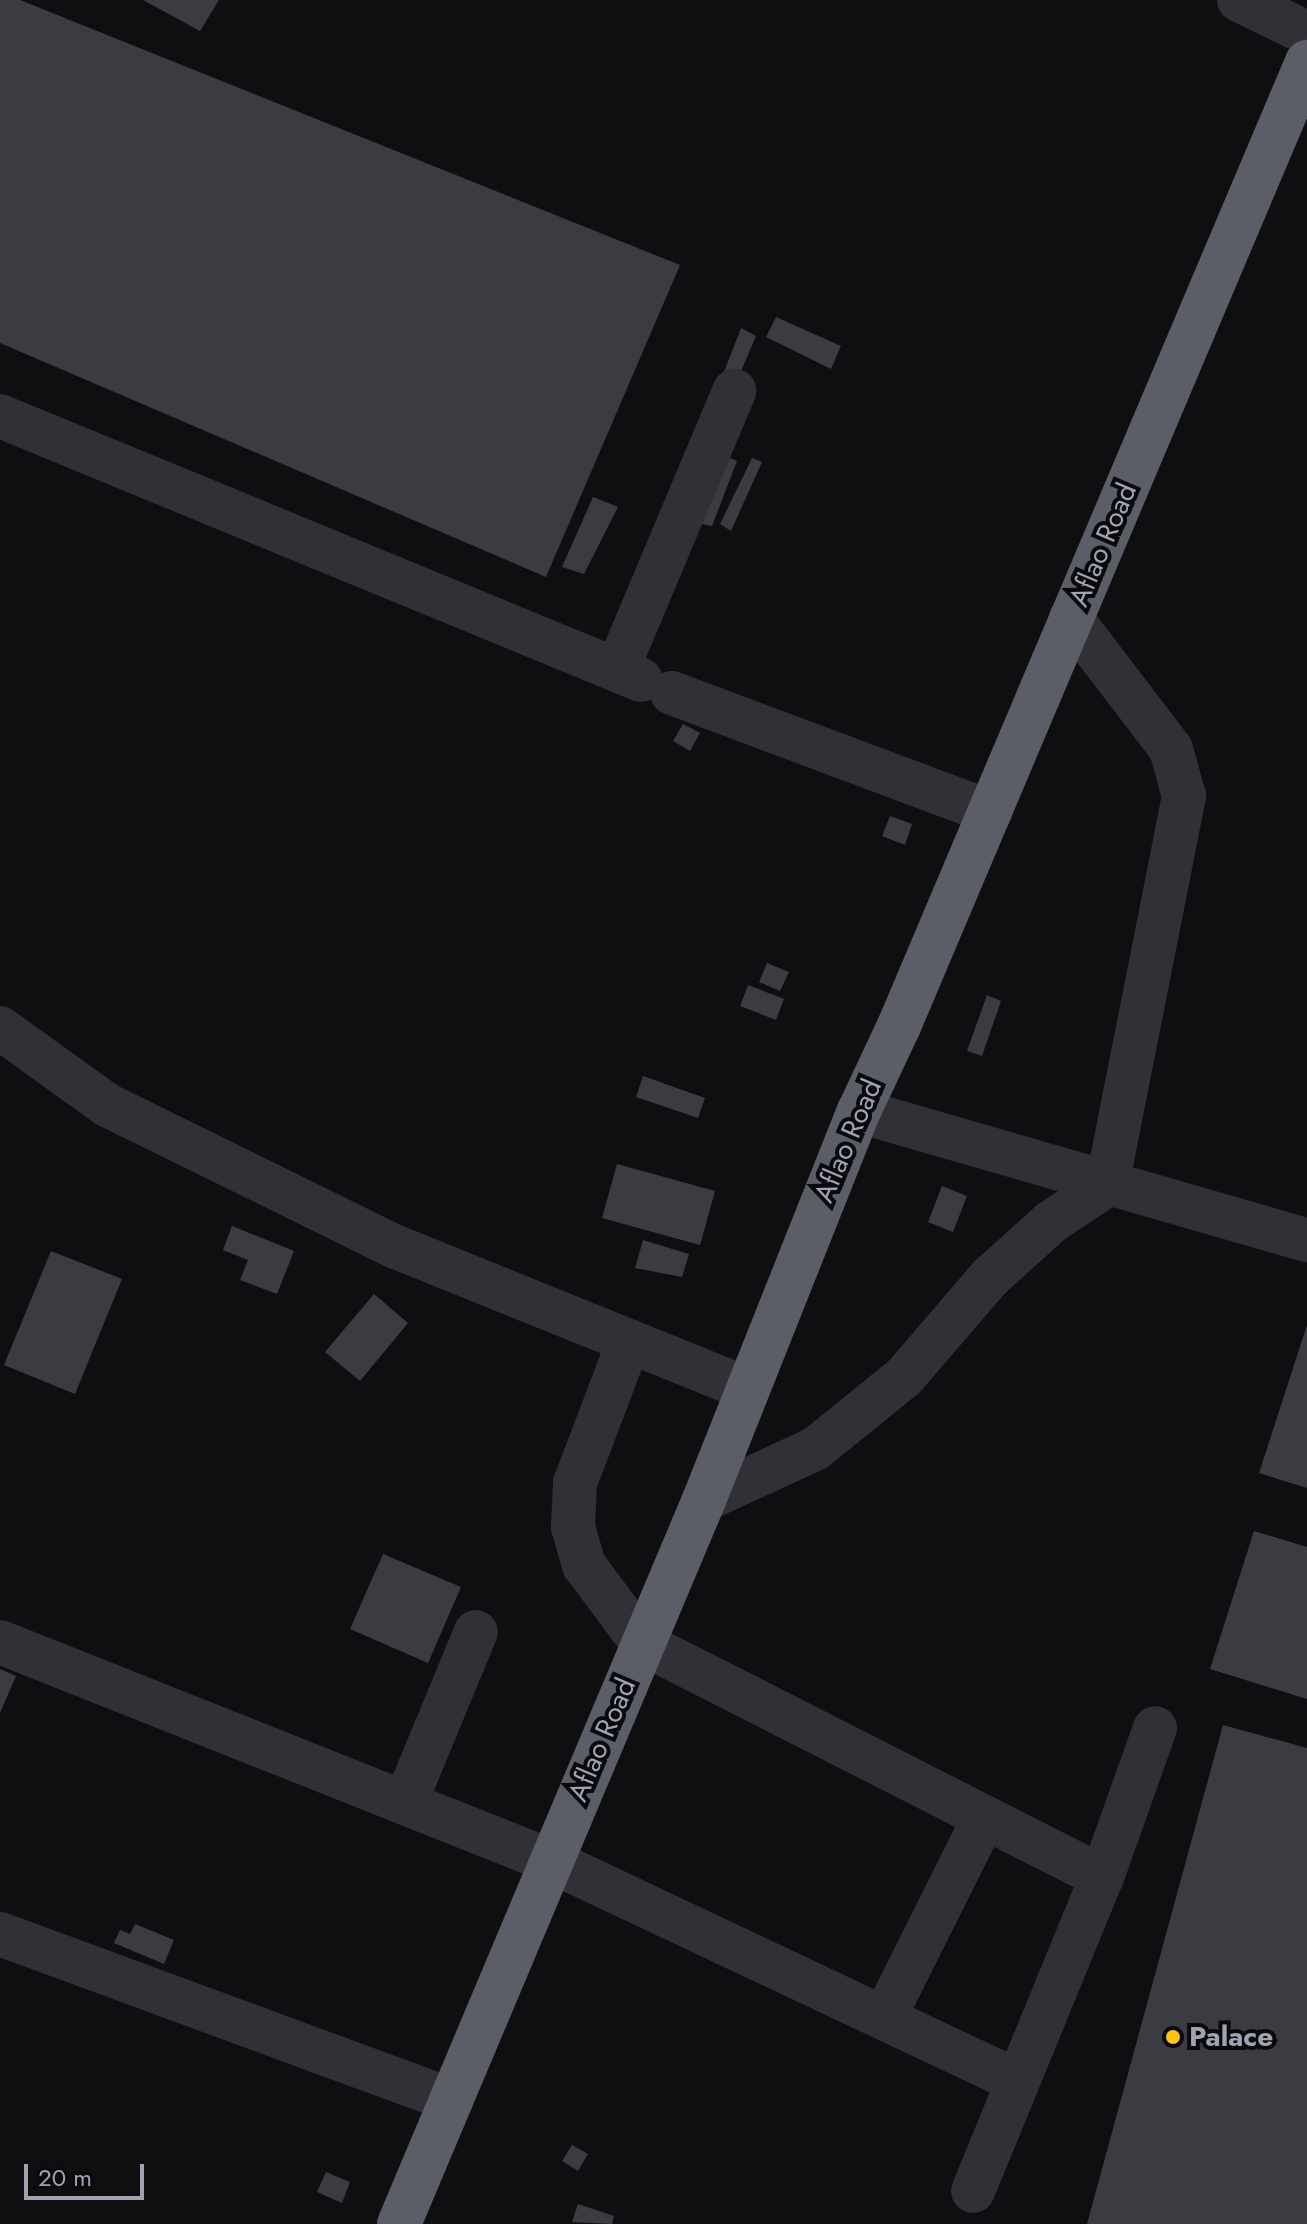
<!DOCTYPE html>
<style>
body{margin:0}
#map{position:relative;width:1307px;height:2224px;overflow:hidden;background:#0f0f11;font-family:Jost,sans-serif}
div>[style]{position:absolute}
.building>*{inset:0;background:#3b3c41}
.minor>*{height:44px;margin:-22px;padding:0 22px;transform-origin:22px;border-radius:22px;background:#303036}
.highway>*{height:44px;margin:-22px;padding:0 22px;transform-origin:22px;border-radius:22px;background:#5b5e67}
.dots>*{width:22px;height:22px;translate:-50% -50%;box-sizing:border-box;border:4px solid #0a0a0c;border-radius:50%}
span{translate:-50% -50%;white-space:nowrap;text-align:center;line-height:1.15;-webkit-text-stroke:8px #0a0a0c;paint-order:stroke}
.street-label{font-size:28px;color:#9fa3b3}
.poi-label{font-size:28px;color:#9fa3b3;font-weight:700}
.left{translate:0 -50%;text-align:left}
.scale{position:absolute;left:24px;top:2164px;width:120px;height:36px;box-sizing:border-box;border:4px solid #9fa3b3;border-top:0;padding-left:10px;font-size:24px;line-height:28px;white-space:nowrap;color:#9fa3b3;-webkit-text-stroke:6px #0a0a0c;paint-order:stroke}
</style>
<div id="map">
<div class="building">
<div style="clip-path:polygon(0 0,20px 0,680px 265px,546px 577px,0 343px)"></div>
<div style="clip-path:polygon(143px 0,219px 0,200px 31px)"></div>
<div style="clip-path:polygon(776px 317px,841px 346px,831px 369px,766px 337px)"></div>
<div style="clip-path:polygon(741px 328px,756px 336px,738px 378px,724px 372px)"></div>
<div style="clip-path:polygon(725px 456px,737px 461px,712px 526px,697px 523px)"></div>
<div style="clip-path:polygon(752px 458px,762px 462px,731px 531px,720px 524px)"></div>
<div style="clip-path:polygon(593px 497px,618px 507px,584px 574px,562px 567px)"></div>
<div style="clip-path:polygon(683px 724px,700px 733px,690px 751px,673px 741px)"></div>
<div style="clip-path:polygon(890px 816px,912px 824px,905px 845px,882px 836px)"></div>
<div style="clip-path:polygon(767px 963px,789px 972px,780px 991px,759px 982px)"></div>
<div style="clip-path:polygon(748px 985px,784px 999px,776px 1020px,740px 1006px)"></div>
<div style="clip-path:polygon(987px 995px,1001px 1001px,982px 1056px,967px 1051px)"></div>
<div style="clip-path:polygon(643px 1076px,705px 1098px,698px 1118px,636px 1097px)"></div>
<div style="clip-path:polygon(617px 1164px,715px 1191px,700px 1245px,602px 1218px)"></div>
<div style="clip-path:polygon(942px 1186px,967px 1196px,953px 1232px,928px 1222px)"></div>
<div style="clip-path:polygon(232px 1226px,294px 1251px,277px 1294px,240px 1280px,248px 1260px,223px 1250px)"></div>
<div style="clip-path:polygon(643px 1240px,689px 1254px,682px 1277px,635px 1268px)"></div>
<div style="clip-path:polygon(51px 1251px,122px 1279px,75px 1394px,4px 1365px)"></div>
<div style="clip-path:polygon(374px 1294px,408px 1323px,360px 1381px,325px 1352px)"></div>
<div style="clip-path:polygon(1307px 1325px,1307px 1488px,1259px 1473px)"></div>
<div style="clip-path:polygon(1254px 1531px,1307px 1547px,1307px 1699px,1210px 1669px)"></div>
<div style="clip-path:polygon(383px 1554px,461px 1587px,428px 1663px,350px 1629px)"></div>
<div style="clip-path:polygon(0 1669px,16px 1676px,0 1713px)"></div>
<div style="clip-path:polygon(1223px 1725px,1307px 1748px,1307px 2224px,1087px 2224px)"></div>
<div style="clip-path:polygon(135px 1924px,174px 1940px,164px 1964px,114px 1943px,120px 1930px,130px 1934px)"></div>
<div style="clip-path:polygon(572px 2145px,588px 2154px,578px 2171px,562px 2161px)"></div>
<div style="clip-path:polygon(326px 2172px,350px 2182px,342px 2203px,317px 2192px)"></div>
<div style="clip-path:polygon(578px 2204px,614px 2216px,612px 2224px,572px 2222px)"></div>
</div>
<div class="minor">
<div style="left:1239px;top:0;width:76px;rotate:25.9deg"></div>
<div style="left:0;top:416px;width:693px;rotate:22.38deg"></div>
<div style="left:617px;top:670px;width:303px;rotate:-67.2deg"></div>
<div style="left:672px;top:693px;width:340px;rotate:20.5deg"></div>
<div style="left:0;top:1028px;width:132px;rotate:35.7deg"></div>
<div style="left:107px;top:1105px;width:322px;rotate:26.2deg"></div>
<div style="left:396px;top:1247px;width:379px;rotate:22deg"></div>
<div style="left:859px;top:1111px;width:466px;rotate:16.1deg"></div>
<div style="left:629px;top:1341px;width:152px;rotate:110.8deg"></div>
<div style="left:575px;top:1483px;width:44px;rotate:92.6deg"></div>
<div style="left:573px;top:1527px;width:40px;rotate:74deg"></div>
<div style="left:584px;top:1565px;width:97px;rotate:53.4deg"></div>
<div style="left:642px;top:1643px;width:516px;rotate:26.96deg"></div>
<div style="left:704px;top:1500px;width:122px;rotate:-24.7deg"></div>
<div style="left:815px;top:1449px;width:114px;rotate:-39deg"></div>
<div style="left:904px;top:1377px;width:132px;rotate:-49.3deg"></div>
<div style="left:990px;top:1277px;width:82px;rotate:-42deg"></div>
<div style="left:1051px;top:1222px;width:67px;rotate:-33.5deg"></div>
<div style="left:1107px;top:1185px;width:397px;rotate:-78.8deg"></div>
<div style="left:1184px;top:796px;width:49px;rotate:-105.5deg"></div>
<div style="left:1171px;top:749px;width:165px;rotate:-127.4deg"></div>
<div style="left:0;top:1642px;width:593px;rotate:21.68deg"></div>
<div style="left:551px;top:1861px;width:515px;rotate:25.27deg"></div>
<div style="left:405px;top:1803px;width:185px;rotate:-67.5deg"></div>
<div style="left:0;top:1934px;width:481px;rotate:20.2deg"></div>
<div style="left:884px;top:2018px;width:224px;rotate:-63.4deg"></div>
<div style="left:973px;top:2191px;width:339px;rotate:-67.7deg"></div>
<div style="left:1102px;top:1877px;width:158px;rotate:-70.4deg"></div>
</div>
<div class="highway">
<div style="left:399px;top:2224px;width:786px;rotate:-67.16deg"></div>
<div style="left:704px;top:1500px;width:419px;rotate:-68.3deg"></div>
<div style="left:859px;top:1111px;width:94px;rotate:-64.8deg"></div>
<div style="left:899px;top:1026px;width:1047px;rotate:-67.06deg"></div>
</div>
<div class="dots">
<div style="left:1173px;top:2037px;background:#ffc319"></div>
</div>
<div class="street-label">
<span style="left:1103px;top:545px;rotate:-67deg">Aflao Road</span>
<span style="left:848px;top:1141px;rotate:-67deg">Aflao Road</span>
<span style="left:602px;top:1740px;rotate:-67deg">Aflao Road</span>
</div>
<div class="poi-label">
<span class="left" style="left:1189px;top:2037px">Palace</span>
</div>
<div class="scale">20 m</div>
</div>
